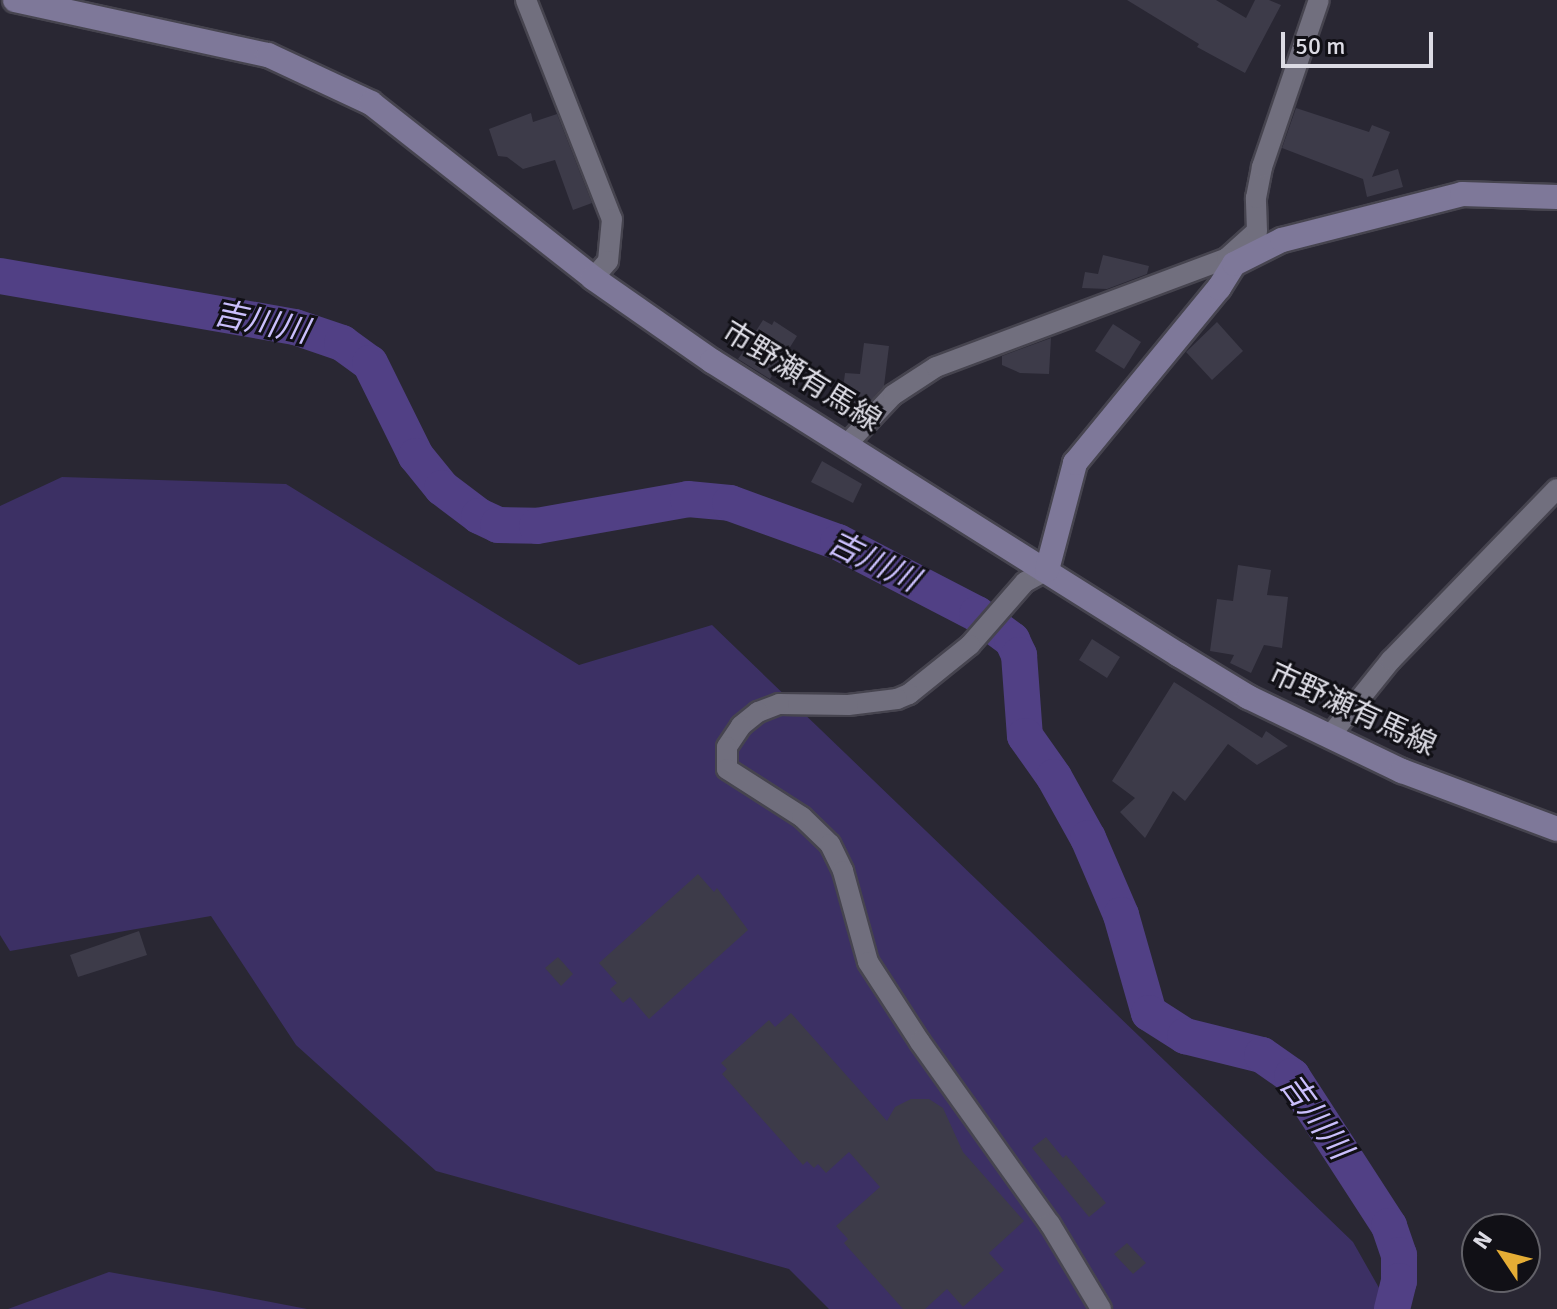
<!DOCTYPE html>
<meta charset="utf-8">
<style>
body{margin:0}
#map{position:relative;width:1557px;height:1309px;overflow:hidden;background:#292733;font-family:Signika,"Noto Sans JP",sans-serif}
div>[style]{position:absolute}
.green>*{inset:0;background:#3c3064}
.river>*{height:36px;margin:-18px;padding:0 18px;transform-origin:18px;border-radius:18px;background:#514085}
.building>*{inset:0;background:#3d3b49}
.roads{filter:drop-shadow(2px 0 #46444f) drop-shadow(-2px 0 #46444f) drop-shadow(0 2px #46444f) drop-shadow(0 -2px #46444f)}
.street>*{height:20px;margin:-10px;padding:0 10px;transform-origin:10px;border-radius:10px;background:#716f7e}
.secondary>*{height:24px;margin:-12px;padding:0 12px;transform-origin:12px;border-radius:12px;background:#7e7899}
span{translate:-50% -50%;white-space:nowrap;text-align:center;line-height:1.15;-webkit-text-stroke:6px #111016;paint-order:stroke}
.street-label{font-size:30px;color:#dcdbe4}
.water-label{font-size:32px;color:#cabffc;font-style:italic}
.north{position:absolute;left:1461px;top:1213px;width:80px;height:80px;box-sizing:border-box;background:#111016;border:2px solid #626168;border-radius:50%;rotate:305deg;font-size:22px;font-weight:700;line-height:32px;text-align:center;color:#dcdbe4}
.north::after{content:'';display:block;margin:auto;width:28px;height:36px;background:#e5ad35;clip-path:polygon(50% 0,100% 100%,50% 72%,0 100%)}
.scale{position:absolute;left:1281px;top:32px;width:152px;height:36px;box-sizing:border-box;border:4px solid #dcdbe4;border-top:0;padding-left:10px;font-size:24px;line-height:28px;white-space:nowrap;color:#dcdbe4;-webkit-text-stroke:6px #111016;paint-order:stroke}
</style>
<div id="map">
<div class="green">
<div style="clip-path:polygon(62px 477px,286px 484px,579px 665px,712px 625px,1353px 1242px,1391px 1309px,829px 1309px,789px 1269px,436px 1171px,296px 1045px,211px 916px,10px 951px,0 935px,0 506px)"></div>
<div style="clip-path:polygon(109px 1272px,214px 1291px,307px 1309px,8px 1309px)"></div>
</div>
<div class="river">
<div style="left:0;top:276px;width:299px;rotate:9.8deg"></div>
<div style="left:295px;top:327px;width:50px;rotate:18.8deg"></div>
<div style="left:342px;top:343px;width:34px;rotate:36deg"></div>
<div style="left:370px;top:363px;width:104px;rotate:63.7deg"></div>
<div style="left:416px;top:456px;width:41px;rotate:50.9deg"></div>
<div style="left:442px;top:488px;width:46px;rotate:37.1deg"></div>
<div style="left:479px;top:516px;width:21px;rotate:25deg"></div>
<div style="left:498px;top:525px;width:39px;rotate:1deg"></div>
<div style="left:537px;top:526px;width:153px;rotate:-10.1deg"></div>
<div style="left:688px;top:499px;width:42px;rotate:5.4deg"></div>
<div style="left:730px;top:503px;width:115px;rotate:19.9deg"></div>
<div style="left:838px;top:542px;width:157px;rotate:27.4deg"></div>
<div style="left:977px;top:614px;width:44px;rotate:36.6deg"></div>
<div style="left:1012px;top:640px;width:17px;rotate:65deg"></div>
<div style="left:1019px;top:655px;width:81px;rotate:85.8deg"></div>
<div style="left:1025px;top:736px;width:50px;rotate:54.7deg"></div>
<div style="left:1054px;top:777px;width:70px;rotate:60.9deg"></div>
<div style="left:1088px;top:838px;width:84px;rotate:66.8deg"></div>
<div style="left:1121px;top:915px;width:102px;rotate:74.1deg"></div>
<div style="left:1149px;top:1013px;width:43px;rotate:32.6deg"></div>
<div style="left:1185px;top:1036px;width:79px;rotate:13.9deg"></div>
<div style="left:1262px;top:1055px;width:37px;rotate:35deg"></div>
<div style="left:1292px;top:1076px;width:179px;rotate:57.1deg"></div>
<div style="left:1389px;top:1226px;width:31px;rotate:71deg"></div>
<div style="left:1399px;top:1255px;width:26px;rotate:90deg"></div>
<div style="left:1399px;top:1281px;width:29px;rotate:104deg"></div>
</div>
<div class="building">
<div style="clip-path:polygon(1127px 0,1216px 0,1246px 18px,1255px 0,1269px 0,1281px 5px,1245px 73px,1197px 47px,1199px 44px)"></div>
<div style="clip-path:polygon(1296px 108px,1369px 132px,1372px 125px,1390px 132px,1372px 177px,1398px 169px,1403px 187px,1367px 197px,1363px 179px,1282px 148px)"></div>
<div style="clip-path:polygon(531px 113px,533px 122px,557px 114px,592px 203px,573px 210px,555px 160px,523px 169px,507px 157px,498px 156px,489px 129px)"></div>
<div style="clip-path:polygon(1103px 255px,1149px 266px,1147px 274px,1107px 289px,1082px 288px,1085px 272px,1098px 274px)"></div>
<div style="clip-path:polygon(763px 320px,772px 325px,774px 321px,797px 336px,770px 379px,738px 359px,743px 352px,731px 344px,744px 323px,756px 331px)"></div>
<div style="clip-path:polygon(1217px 322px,1243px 351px,1212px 380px,1186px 352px)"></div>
<div style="clip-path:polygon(1113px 324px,1141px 342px,1124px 369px,1095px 351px)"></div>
<div style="clip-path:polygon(1051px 338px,1049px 374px,1020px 373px,1002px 365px,1002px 356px)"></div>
<div style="clip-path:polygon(864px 343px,889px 346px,884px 386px,871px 400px,862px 398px,857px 414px,840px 412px,845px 373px,860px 374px)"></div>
<div style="clip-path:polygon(822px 461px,862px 484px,853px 503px,811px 482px)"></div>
<div style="clip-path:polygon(1238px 565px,1271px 570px,1267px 595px,1288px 597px,1282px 648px,1264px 645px,1251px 673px,1230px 663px,1234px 655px,1210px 651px,1217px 599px,1233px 601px)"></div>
<div style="clip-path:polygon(1092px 639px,1120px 657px,1107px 678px,1079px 660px)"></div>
<div style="clip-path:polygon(1174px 682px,1262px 738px,1266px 731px,1288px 746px,1257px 765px,1228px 744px,1185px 801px,1173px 791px,1145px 838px,1120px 812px,1135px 798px,1112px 781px)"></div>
<div style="clip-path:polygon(698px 874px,714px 892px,717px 888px,748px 930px,649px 1019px,630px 997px,623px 1003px,610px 989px,617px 983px,599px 963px)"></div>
<div style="clip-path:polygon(139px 931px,147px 955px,78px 977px,70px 955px)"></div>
<div style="clip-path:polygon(558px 957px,573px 974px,561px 986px,545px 968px)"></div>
<div style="clip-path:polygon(791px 1013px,887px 1121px,895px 1107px,911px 1099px,929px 1099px,943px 1108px,963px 1152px,1024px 1221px,989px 1253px,1004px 1270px,963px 1307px,947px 1289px,925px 1309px,903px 1309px,844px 1243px,848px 1239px,836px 1226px,880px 1187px,849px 1152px,826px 1173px,818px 1164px,814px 1168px,807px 1161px,803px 1165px,722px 1074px,727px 1069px,721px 1063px,769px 1020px,775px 1027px)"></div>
<div style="clip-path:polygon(1046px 1137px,1063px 1158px,1066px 1155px,1106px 1203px,1089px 1217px,1032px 1148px)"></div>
<div style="clip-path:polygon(1127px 1243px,1146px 1263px,1133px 1274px,1114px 1254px)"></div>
</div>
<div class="roads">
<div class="street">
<div style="left:526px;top:0;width:235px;rotate:68.6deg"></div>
<div style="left:612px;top:219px;width:42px;rotate:95.4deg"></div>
<div style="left:608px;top:261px;width:23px;rotate:131deg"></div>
<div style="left:1227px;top:258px;width:40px;rotate:-42deg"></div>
<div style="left:1257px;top:231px;width:33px;rotate:-92deg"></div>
<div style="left:1256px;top:198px;width:32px;rotate:-79deg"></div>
<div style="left:1262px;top:167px;width:176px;rotate:-71.2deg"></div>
<div style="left:847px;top:444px;width:67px;rotate:-46.8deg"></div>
<div style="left:893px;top:395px;width:51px;rotate:-33.1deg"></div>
<div style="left:936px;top:367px;width:311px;rotate:-20.5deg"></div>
<div style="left:1227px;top:258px;width:9px;rotate:41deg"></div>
<div style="left:1047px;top:570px;width:25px;rotate:151deg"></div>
<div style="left:1025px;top:582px;width:84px;rotate:131.1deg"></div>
<div style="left:970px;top:645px;width:78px;rotate:141.2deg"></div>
<div style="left:909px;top:694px;width:13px;rotate:157deg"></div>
<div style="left:897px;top:699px;width:49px;rotate:173deg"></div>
<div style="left:848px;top:705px;width:69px;rotate:-179.2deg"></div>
<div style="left:779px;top:704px;width:22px;rotate:159deg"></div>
<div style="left:758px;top:712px;width:22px;rotate:141deg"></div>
<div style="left:741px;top:726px;width:25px;rotate:124deg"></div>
<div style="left:727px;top:747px;width:22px;rotate:90deg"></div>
<div style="left:727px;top:769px;width:89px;rotate:32.6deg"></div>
<div style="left:802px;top:817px;width:39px;rotate:44deg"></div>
<div style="left:830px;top:844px;width:30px;rotate:64deg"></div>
<div style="left:843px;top:871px;width:94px;rotate:74.6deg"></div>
<div style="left:868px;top:962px;width:95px;rotate:57deg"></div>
<div style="left:920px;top:1042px;width:224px;rotate:54.5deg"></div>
<div style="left:1050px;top:1224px;width:99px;rotate:59deg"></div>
<div style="left:1329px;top:737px;width:99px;rotate:-51.2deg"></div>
<div style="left:1391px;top:660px;width:238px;rotate:-45.9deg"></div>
</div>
<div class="secondary">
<div style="left:15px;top:0;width:259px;rotate:12.3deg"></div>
<div style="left:268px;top:55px;width:114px;rotate:25deg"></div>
<div style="left:371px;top:103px;width:283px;rotate:38.2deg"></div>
<div style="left:593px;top:278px;width:145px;rotate:34.9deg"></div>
<div style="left:712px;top:361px;width:552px;rotate:32.19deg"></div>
<div style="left:1179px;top:655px;width:81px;rotate:31.3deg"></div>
<div style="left:1248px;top:697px;width:171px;rotate:25.7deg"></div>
<div style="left:1402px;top:771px;width:165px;rotate:20.5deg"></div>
<div style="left:1047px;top:570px;width:111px;rotate:-75.3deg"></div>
<div style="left:1075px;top:463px;width:227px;rotate:-50.6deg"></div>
<div style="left:1219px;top:288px;width:28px;rotate:-58deg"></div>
<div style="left:1234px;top:264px;width:54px;rotate:-26.6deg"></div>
<div style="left:1282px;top:240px;width:186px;rotate:-14.3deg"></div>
<div style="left:1462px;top:194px;width:95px;rotate:1.8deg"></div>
</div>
</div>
<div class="street-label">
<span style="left:801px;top:377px;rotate:32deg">市野瀬有馬線</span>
<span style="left:1352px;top:710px;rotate:25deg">市野瀬有馬線</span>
</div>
<div class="water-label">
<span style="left:261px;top:323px;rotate:12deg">吉川川</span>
<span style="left:873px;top:562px;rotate:26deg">吉川川</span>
<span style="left:1315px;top:1117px;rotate:54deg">吉川川</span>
</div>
<div class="north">N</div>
<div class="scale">50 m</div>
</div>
